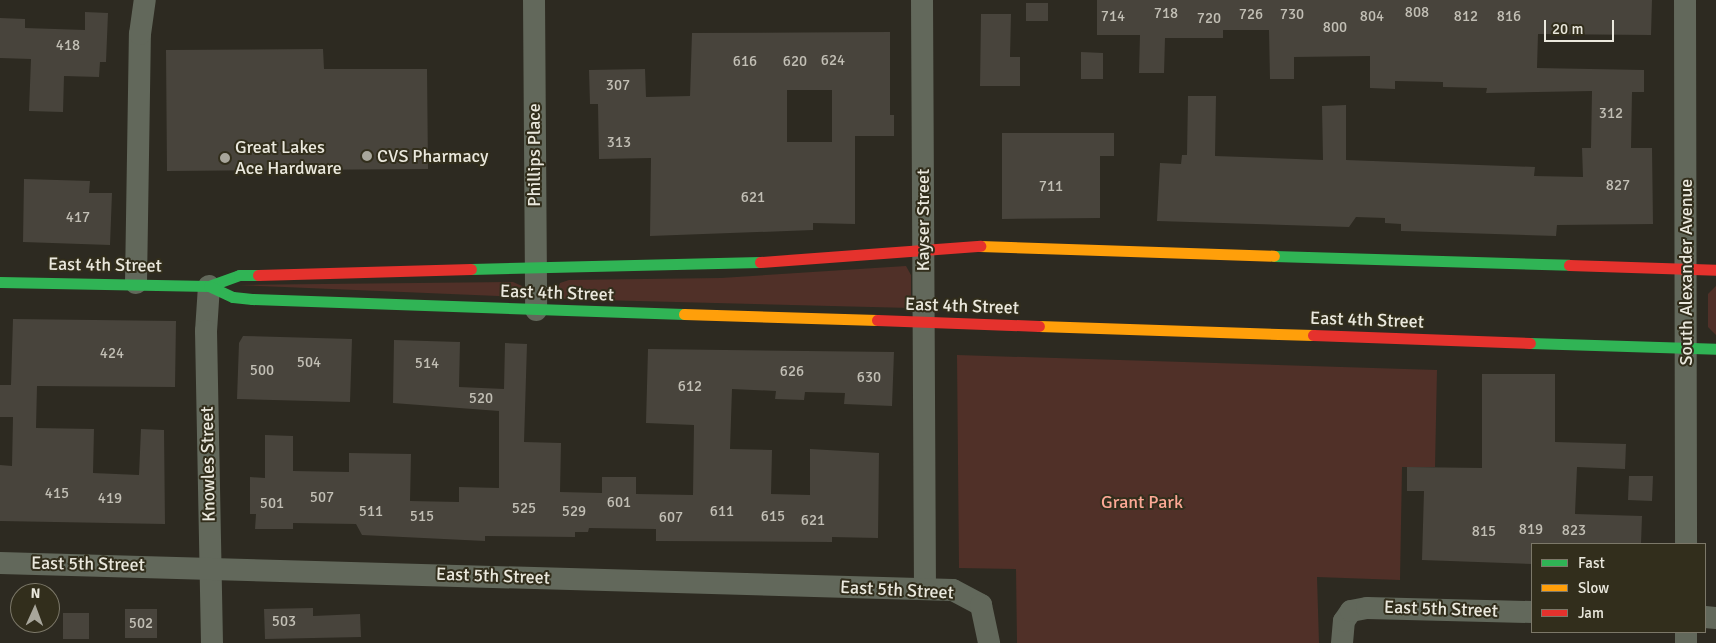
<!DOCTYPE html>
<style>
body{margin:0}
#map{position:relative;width:1716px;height:643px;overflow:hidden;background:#2d2a21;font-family:Signika,sans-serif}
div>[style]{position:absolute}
.green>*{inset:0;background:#503028}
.building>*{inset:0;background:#48443c}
.street>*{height:22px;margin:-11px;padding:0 11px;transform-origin:11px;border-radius:11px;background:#62685b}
.fast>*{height:11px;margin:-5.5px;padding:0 5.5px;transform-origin:5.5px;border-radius:5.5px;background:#30b455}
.slow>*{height:11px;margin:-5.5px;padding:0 5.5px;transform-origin:5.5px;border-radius:5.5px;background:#ff9f0a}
.jam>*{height:11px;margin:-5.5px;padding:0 5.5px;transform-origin:5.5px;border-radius:5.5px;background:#e5322d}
.dots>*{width:14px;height:14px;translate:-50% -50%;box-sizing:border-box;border:2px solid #322e1c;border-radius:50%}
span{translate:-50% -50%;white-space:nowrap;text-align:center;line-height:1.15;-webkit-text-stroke:4px #322e1c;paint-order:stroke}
.number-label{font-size:15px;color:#c2bfb5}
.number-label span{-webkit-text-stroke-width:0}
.poi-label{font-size:18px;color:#eae8dd}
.left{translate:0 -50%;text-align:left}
.street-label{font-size:18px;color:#eae8dd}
.park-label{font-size:18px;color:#fda996}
.legend{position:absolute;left:1531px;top:543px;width:175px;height:90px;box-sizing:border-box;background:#322e1c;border:1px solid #7c7869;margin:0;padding:6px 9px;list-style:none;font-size:15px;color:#eae8dd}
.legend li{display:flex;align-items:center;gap:10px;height:25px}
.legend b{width:25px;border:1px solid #7c7869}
.north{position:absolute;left:10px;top:583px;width:50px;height:50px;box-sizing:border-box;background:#322e1c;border:1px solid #7c7869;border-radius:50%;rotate:2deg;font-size:14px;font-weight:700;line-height:20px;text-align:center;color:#eae8dd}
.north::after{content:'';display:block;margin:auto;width:18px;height:22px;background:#a8a69b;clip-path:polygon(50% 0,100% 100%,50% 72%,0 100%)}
.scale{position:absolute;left:1544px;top:20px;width:70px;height:22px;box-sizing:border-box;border:2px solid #eae8dd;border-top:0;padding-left:6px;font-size:15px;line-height:18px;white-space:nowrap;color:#eae8dd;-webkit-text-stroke:4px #322e1c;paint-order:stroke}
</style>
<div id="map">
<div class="green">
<div style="clip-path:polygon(906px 266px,911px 275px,911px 308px,560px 299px,557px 292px,560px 283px,569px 280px,721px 278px)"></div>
<div style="clip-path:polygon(513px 282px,522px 286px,519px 297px,238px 285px)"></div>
<div style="clip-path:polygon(1716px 286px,1716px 335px,1708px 327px,1708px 294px)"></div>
<div style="clip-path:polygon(957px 355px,1437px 370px,1435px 467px,1402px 467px,1400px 580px,1317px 577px,1319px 643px,1017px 643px,1016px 569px,959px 568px)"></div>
</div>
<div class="building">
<div style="clip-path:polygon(1097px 0,1652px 0,1651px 35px,1538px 34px,1537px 68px,1644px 70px,1644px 92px,1632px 92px,1631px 148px,1652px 148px,1653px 224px,1557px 225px,1556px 236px,1401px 231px,1401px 224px,1385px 223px,1385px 218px,1356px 217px,1349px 227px,1157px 221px,1160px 163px,1181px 164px,1182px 155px,1187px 155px,1188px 96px,1216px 96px,1215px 156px,1323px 160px,1322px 106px,1346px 105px,1346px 160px,1535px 167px,1534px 176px,1583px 177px,1582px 148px,1591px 148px,1592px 91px,1486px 93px,1487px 88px,1443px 87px,1443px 82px,1395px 81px,1395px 89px,1370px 88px,1370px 56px,1294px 57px,1294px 79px,1270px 79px,1269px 30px,1223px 30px,1223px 38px,1165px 38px,1164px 73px,1139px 73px,1140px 35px,1097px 35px)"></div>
<div style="clip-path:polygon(1026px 3px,1048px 3px,1048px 21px,1026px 21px)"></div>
<div style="clip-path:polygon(85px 12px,108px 13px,106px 62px,100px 62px,99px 77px,64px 76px,63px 112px,29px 111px,31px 59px,0 58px,0 18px,25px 19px,25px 28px,85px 30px)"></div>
<div style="clip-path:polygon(981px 14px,1011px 14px,1010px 57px,1020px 57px,1020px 86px,980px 86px)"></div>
<div style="clip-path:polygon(evenodd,890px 32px,890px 115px,894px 115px,894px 136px,855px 136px,855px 224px,813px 223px,813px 230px,650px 236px,651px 158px,599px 159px,598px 104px,590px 104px,589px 70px,645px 69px,646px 97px,690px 96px,692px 33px,890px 32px,787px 90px,832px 90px,832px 142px,787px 142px,787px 90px)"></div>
<div style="clip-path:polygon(323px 49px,324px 69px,427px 69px,428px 169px,167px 171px,166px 50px)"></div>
<div style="clip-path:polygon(1081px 52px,1103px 53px,1103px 79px,1081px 79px)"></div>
<div style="clip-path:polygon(1002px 133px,1114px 133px,1114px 156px,1100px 156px,1100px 218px,1002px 219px)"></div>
<div style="clip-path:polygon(24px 179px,90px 181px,89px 193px,112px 193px,110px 245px,23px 242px)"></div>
<div style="clip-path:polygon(13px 319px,176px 321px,175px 387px,37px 386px,36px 428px,94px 429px,93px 473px,139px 475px,141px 429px,164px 430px,165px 524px,0 521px,0 465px,12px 466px,13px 417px,0 417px,0 385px,11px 385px)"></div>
<div style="clip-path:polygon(243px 336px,352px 339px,350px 402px,237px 399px,239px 343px)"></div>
<div style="clip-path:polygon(394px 340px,460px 342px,459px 387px,504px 389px,505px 343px,527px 344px,524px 442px,561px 443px,560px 492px,602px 493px,602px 477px,636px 477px,636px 494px,693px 495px,694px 425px,646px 423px,648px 349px,894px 352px,892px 406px,844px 404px,845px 393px,805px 392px,804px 400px,775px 399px,776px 391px,732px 389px,730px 449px,772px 450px,771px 494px,810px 495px,810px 449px,879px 453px,878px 538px,832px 537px,832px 542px,656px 541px,656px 529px,589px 528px,588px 532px,575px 532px,575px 537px,485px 536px,485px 541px,362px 535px,356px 524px,293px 523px,293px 529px,255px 529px,256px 514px,250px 514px,250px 477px,265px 478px,265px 435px,293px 436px,293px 471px,349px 472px,349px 453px,411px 454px,410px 501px,459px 502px,459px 487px,499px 488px,499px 411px,393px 403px)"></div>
<div style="clip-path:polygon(1482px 374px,1555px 374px,1555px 442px,1626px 444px,1625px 469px,1577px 467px,1575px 514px,1642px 516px,1641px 544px,1532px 544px,1532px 564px,1422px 560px,1424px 491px,1407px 491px,1407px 467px,1482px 468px)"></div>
<div style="clip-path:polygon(1629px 476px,1653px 476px,1652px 501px,1628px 500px)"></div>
<div style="clip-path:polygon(313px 608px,313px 616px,360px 614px,361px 637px,265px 639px,264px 609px)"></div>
<div style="clip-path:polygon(125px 609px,157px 609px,157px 638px,125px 638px)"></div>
<div style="clip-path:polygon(63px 613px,89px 613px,89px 639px,63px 639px)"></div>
</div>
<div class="street">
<div style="left:534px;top:0;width:310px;rotate:89.6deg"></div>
<div style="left:922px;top:0;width:589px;rotate:89.71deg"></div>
<div style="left:1685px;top:0;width:544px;rotate:89.89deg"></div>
<div style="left:136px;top:283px;width:249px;rotate:-89.1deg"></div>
<div style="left:140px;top:34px;width:34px;rotate:-82deg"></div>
<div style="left:209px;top:286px;width:45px;rotate:93.8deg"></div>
<div style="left:206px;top:331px;width:312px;rotate:88.9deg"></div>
<div style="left:0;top:563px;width:953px;rotate:1.62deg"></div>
<div style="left:953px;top:590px;width:32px;rotate:28deg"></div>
<div style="left:981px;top:605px;width:39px;rotate:78deg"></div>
<div style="left:1705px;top:617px;width:11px;rotate:5deg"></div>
<div style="left:1686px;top:632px;width:11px;rotate:90deg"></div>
<div style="left:1342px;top:643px;width:22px;rotate:-85deg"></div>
<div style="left:1344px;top:621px;width:12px;rotate:-55deg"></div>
<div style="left:1351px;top:611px;width:16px;rotate:-11deg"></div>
<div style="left:1367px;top:608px;width:165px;rotate:1.4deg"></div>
</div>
<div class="fast">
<div style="left:1274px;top:256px;width:295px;rotate:1.7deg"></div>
<div style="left:471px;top:269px;width:289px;rotate:-1.4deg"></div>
<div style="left:0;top:282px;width:209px;rotate:1.1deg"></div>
<div style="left:209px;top:286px;width:32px;rotate:-20deg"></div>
<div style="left:239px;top:275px;width:19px"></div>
<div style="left:209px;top:286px;width:26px;rotate:25deg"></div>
<div style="left:233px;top:297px;width:19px;rotate:6deg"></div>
<div style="left:252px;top:299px;width:432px;rotate:2deg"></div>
<div style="left:1530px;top:343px;width:186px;rotate:1.8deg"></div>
</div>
<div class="slow">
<div style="left:980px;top:246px;width:294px;rotate:1.9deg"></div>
<div style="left:684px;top:314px;width:193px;rotate:1.8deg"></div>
<div style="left:1039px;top:326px;width:274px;rotate:1.9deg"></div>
</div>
<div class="jam">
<div style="left:760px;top:262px;width:221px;rotate:-4.2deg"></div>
<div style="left:1569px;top:265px;width:147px;rotate:1.9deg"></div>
<div style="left:258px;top:275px;width:213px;rotate:-1.6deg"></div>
<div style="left:877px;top:320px;width:162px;rotate:2.1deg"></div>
<div style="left:1313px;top:335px;width:217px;rotate:2.1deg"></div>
</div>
<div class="dots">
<div style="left:367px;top:156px;background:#a8a69b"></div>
<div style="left:225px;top:158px;background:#a8a69b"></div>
</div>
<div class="number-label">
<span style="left:1417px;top:13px">808</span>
<span style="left:1166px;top:14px">718</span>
<span style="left:1251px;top:15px">726</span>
<span style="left:1292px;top:15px">730</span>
<span style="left:1113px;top:17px">714</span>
<span style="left:1372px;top:17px">804</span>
<span style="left:1466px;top:17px">812</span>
<span style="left:1509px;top:17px">816</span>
<span style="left:1209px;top:19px">720</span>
<span style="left:1335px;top:28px">800</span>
<span style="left:68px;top:46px">418</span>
<span style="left:833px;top:61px">624</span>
<span style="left:745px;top:62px">616</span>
<span style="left:795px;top:62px">620</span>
<span style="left:618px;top:86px">307</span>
<span style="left:1611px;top:114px">312</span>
<span style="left:619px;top:143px">313</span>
<span style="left:1618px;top:186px">827</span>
<span style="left:1051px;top:187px">711</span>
<span style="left:753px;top:198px">621</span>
<span style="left:78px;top:218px">417</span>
<span style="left:112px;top:354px">424</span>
<span style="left:309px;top:363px">504</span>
<span style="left:427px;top:364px">514</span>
<span style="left:262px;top:371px">500</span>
<span style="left:792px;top:372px">626</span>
<span style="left:869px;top:378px">630</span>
<span style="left:690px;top:387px">612</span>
<span style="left:481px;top:399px">520</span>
<span style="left:57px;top:494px">415</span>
<span style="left:322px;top:498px">507</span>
<span style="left:110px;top:499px">419</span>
<span style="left:619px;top:503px">601</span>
<span style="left:272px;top:504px">501</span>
<span style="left:524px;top:509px">525</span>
<span style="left:371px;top:512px">511</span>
<span style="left:574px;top:512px">529</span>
<span style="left:722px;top:512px">611</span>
<span style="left:422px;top:517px">515</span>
<span style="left:773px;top:517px">615</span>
<span style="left:671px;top:518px">607</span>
<span style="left:813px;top:521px">621</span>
<span style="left:1531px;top:530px">819</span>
<span style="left:1574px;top:531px">823</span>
<span style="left:1484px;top:532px">815</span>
<span style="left:284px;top:622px">503</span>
<span style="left:141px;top:624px">502</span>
</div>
<div class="poi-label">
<span class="left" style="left:235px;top:158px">Great Lakes<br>Ace Hardware</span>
<span class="left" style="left:377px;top:156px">CVS Pharmacy</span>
</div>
<div class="street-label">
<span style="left:534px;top:155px;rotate:-90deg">Phillips Place</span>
<span style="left:923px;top:220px;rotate:-90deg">Kayser Street</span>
<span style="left:105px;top:265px;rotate:1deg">East 4th Street</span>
<span style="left:1686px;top:272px;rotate:-90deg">South Alexander Avenue</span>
<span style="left:557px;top:293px;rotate:2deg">East 4th Street</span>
<span style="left:962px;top:306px;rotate:2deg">East 4th Street</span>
<span style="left:1367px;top:320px;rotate:2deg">East 4th Street</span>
<span style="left:208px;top:464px;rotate:-91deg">Knowles Street</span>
<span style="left:88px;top:564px;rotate:1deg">East 5th Street</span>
<span style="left:493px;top:576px;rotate:2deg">East 5th Street</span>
<span style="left:897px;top:590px;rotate:3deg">East 5th Street</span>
<span style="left:1441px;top:609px;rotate:2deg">East 5th Street</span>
</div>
<div class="park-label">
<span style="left:1142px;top:502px">Grant Park</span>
</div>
<ul class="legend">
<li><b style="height:6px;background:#30b455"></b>Fast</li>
<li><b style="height:6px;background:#ff9f0a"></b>Slow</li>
<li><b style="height:6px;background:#e5322d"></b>Jam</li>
</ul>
<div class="north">N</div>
<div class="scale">20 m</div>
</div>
